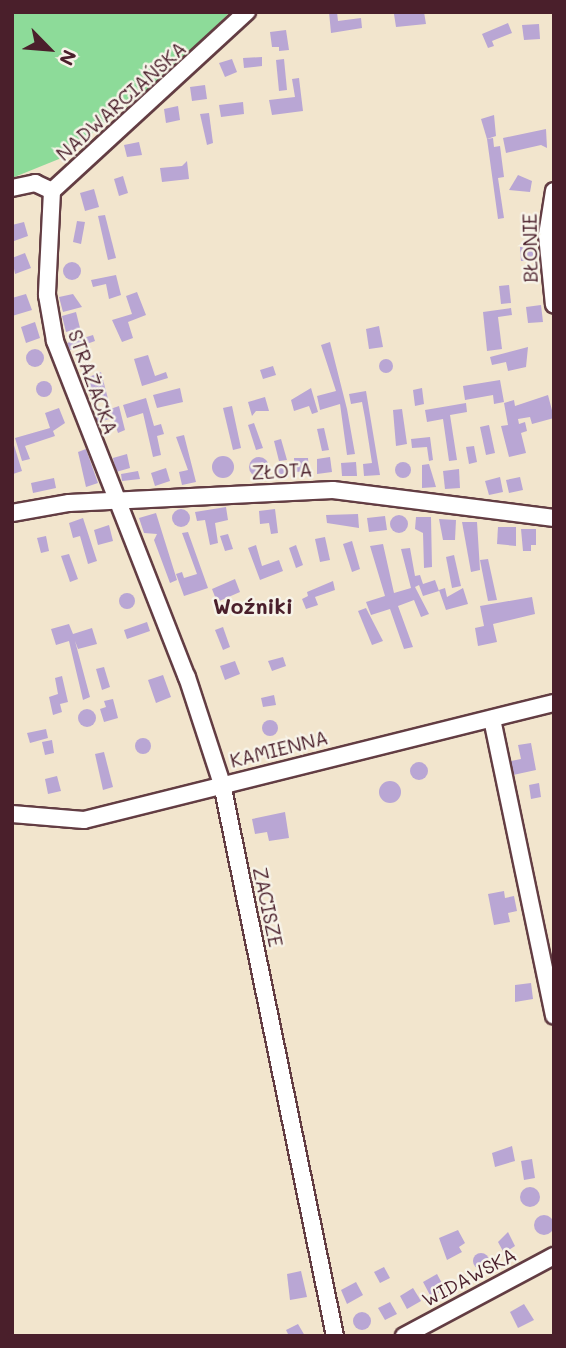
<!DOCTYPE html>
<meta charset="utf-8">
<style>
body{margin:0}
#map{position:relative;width:566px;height:1348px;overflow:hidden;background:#f2e5cd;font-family:Mali,sans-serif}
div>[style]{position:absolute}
.green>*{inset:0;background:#8ddb99}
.building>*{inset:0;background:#b9a6d4}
.round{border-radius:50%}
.roads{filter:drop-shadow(2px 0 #633d43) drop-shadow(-2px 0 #633d43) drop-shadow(0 2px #633d43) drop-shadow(0 -2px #633d43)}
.minor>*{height:16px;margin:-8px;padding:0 8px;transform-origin:8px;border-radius:8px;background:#fff}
span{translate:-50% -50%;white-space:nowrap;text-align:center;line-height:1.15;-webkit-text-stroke:5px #f7f3e8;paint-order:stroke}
.street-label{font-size:19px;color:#4a1f2b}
.neighbourhood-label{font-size:21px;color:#4a1f2b;font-weight:700}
.frame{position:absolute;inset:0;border:14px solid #4a1f2b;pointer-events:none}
.north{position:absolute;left:14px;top:14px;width:70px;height:70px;-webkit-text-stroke:5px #f7f3e8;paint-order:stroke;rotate:115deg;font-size:19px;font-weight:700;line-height:28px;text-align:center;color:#4a1f2b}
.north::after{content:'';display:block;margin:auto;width:24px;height:32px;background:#4a1f2b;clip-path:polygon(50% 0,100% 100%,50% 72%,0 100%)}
</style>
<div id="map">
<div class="green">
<div style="clip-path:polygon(12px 12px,230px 12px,170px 73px,59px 159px,12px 178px)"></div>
</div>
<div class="building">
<div style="clip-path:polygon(329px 12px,337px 12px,338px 21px,361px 18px,362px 28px,331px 33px)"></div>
<div style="clip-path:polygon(424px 12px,426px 24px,396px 27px,394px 14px)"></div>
<div style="clip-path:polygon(508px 23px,512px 33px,492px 41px,494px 46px,488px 48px,482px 34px)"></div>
<div style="clip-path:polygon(539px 24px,540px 39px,524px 40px,522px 25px)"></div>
<div style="clip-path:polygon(286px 30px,289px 50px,279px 51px,279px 47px,272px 47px,270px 32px)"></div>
<div style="clip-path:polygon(262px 57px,262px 66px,244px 68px,243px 58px)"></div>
<div style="clip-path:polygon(232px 59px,237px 72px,225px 77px,219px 63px)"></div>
<div style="clip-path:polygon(284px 59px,287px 90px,279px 91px,276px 60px)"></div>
<div style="clip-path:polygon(299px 78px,303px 111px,272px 115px,269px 100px,295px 97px,292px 79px)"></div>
<div style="clip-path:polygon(205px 85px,207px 99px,192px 101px,190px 87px)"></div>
<div style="clip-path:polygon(243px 102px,244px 114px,221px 117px,219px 105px)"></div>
<div style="clip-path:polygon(178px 106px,180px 120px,166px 123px,164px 109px)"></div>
<div style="clip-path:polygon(209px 113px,213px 143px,207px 145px,200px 114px)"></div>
<div style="clip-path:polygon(494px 115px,496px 136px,487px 139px,481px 119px)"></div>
<div style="clip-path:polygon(546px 129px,547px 148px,541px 145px,506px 153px,503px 138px)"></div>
<div style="clip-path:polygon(493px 138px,494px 147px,500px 146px,504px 177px,498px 178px,504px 218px,498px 219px,487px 139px)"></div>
<div style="clip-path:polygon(139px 142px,142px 155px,127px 157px,124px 145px)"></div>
<div style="clip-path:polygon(187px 161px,189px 179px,162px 182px,160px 168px,182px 166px)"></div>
<div style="clip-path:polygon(518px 175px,532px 181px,530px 192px,509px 190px)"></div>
<div style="clip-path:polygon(123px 176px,128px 193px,119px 196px,114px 179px)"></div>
<div style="clip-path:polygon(94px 189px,99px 207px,85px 211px,80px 193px)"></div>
<div style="clip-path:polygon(105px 215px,116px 258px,108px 260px,98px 216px)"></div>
<div style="clip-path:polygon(77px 221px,85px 222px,81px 244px,73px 242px)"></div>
<div style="clip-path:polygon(24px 222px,28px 236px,14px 241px,12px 225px)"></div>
<div style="clip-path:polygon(533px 246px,533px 261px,521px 261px,520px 247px)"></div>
<div style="clip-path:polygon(25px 253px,31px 268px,15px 274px,12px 258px)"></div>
<div class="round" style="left:63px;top:262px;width:18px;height:18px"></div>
<div style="clip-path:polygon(116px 275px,121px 295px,109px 299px,106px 284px,93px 287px,91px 280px)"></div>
<div style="clip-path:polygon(509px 285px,511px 303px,501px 304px,499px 286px)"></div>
<div style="clip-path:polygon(137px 292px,146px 315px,128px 322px,133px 338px,122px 342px,112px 320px,132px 314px,126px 296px)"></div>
<div style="clip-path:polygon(26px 294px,32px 310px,12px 316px,12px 298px)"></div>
<div style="clip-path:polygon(73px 294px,82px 307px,63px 312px,59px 297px)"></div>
<div style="clip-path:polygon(541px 305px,543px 322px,528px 323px,526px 307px)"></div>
<div style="clip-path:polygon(511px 308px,512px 315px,498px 317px,502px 349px,487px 351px,483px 312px)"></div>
<div style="clip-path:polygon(76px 312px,80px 328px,66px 332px,62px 316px)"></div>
<div style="clip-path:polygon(35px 322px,40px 338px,26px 343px,21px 327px)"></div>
<div style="clip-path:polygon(379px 326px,383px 347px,369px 349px,366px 329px)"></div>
<div style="clip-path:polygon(93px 335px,95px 341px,70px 350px,67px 343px)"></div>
<div style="clip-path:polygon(330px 342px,347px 409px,355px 454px,347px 455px,340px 404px,320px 410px,317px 396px,336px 391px,321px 345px)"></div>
<div style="clip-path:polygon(528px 347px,526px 367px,508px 371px,506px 362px,492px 365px,490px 357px)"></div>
<div class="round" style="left:26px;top:349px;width:18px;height:18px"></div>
<div style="clip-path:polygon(148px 355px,155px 376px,166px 372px,168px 378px,142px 386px,134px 359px)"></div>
<div class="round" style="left:379px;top:359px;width:14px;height:14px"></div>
<div style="clip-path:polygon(273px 366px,276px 375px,263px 379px,260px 370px)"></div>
<div style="clip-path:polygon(101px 372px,108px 399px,94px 404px,84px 379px)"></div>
<div style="clip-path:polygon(500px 380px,504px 402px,494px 404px,493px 395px,465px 400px,463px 386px)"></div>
<div class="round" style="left:36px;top:381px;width:16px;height:16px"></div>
<div style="clip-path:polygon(180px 388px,183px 402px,157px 408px,153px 395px)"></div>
<div style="clip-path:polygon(311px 388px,318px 412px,312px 414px,309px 406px,294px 411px,291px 400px)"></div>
<div style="clip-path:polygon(422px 388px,424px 404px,415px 406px,413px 390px)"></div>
<div style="clip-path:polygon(366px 391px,380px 475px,364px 476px,363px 464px,372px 463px,365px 418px,362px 402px,351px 404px,349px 394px)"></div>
<div style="clip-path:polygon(548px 395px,554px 418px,532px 424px,530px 417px,518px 419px,519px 424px,525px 422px,527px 431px,521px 433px,526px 453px,509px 457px,501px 426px,508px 425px,504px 403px,514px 400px,515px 406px)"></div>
<div style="clip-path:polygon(265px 397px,269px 411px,256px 411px,252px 416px,248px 402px)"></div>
<div style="clip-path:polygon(146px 398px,154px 426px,161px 424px,164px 434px,157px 436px,161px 455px,153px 457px,143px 413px,127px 418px,123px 405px)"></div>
<div style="clip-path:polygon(466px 403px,467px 412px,450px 415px,457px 460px,449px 461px,443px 419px,427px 422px,425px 410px)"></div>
<div style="clip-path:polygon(119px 406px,125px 430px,118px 433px,113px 418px,96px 423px,93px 415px)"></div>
<div style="clip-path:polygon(232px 406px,241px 448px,233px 450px,223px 408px)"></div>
<div style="clip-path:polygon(59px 408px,65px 423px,53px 431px,55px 436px,25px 446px,30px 459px,22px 461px,15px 438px,50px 428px,45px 413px)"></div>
<div style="clip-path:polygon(402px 409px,407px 444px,396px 446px,393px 410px)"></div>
<div style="clip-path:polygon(254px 423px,263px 448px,256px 450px,248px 425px)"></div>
<div style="clip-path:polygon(489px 425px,495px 453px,486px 455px,480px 427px)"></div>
<div style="clip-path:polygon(324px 428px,329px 450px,322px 451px,317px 429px)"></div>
<div style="clip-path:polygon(184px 435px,196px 482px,182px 485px,179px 472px,188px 470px,176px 437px)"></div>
<div style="clip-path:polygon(430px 437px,433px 460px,429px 461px,427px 447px,412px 448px,411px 439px)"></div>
<div style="clip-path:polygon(281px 439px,287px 460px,279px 461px,274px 441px)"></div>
<div style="clip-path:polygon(13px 442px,22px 471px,13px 474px,12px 471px)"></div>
<div style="clip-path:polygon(474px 446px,477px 462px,469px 464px,466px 447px)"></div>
<div style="clip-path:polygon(86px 449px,98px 483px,86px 487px,78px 452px)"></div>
<div style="clip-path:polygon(127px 454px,130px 468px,116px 472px,113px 458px)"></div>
<div class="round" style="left:212px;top:456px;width:22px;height:22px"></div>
<div style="clip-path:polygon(330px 457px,332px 472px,317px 474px,317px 459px)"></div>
<div class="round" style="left:249px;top:457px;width:20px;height:20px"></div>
<div style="clip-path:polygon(294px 458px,308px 458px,309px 471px,295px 472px)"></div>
<div class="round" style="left:395px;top:462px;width:16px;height:16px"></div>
<div style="clip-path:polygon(356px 462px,357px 476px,342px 476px,341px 463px)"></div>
<div style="clip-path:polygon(288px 463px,289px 477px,276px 478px,274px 465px)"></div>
<div style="clip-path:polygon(429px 464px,436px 487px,422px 488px,422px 465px)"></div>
<div style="clip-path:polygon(166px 468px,170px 481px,155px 486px,151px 473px)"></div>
<div style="clip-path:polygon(459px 469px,460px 488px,445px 489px,443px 471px)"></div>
<div style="clip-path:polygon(138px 471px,140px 479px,122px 481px,121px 474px)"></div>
<div style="clip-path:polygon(500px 477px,503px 492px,489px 495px,485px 481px)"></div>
<div style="clip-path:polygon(520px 477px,523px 490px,509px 493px,506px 480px)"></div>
<div style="clip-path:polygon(54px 478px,56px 488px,33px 493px,31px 483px)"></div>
<div style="clip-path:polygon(226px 507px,228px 520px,215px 523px,218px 543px,210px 545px,205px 520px,197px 521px,195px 512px)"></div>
<div style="clip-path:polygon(275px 509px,278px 533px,271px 534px,269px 523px,260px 524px,259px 511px)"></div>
<div class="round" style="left:172px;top:509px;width:18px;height:18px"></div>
<div style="clip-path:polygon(156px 513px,177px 580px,170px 583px,154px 540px,157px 534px,144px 533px,139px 518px)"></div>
<div style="clip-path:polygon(358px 514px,359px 528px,327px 523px,326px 515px)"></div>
<div class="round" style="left:390px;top:515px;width:18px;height:18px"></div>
<div style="clip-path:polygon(385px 516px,387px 530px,369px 532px,367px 518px)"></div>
<div style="clip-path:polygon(416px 517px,431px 517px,432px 567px,424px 568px,423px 533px,415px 529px)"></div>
<div style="clip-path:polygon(83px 518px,97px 561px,88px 564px,80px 536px,73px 538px,69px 523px)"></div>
<div style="clip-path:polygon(439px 519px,456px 520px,455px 540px,443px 540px)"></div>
<div style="clip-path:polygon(462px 522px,477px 522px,480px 570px,471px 572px)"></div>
<div style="clip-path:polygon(109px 525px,113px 541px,98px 545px,94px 530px)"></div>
<div style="clip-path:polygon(498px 527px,516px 527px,516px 546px,497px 544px)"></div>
<div style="clip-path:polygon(521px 529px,536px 529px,536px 545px,531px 545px,531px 551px,523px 551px)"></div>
<div style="clip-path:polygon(188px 532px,208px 588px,184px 596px,176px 574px,182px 572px,184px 578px,197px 574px,182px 533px)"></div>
<div style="clip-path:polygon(228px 534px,233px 549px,225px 551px,220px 536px)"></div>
<div style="clip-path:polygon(46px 536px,49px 551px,41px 553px,37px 538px)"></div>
<div style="clip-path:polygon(325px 537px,330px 560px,320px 562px,315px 539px)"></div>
<div style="clip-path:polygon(352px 541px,360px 569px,352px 572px,343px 544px)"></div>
<div style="clip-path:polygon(383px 544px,394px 593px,411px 588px,401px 549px,410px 548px,415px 576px,420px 575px,423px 584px,435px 580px,439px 591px,423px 596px,419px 585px,415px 587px,429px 614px,421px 617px,414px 600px,398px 606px,413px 647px,404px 649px,390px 609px,371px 615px,366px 602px,385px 596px,370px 546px)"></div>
<div style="clip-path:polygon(256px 545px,262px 566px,279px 560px,283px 571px,260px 580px,248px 548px)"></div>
<div style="clip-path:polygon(296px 545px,303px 565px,296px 568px,289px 548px)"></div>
<div style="clip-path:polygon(69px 554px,78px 579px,70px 582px,61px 556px)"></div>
<div style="clip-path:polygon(454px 555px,461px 586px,452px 588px,446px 557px)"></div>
<div style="clip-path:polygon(488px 559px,497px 600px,488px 601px,480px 560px)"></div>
<div style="clip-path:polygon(235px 579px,240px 592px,217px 602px,212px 589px)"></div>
<div style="clip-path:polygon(333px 581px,335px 590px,315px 597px,318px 605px,306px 609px,302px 599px,308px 596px,307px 592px)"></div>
<div style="clip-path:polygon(445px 588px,447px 597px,463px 588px,468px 604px,446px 610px,439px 590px)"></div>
<div class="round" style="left:119px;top:593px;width:16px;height:16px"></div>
<div style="clip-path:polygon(532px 597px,535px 614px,493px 624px,497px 642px,478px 646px,475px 628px,484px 626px,480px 606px)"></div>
<div style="clip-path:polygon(366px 608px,383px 641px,372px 645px,358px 611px)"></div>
<div style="clip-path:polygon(147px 622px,150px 631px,127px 639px,124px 630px)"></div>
<div style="clip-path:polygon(69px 624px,73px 634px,92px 628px,97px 644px,78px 649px,75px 641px,90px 697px,83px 700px,69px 641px,56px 645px,51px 629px)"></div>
<div style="clip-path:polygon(223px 627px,230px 647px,223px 650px,215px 630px)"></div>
<div style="clip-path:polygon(283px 657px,286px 666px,272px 671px,268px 661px)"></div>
<div style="clip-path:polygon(235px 661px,240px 674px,225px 680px,220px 666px)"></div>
<div style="clip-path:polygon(104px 667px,110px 687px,102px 690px,96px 669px)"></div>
<div style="clip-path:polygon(163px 675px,171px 697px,156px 703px,148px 680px)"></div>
<div style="clip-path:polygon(62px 676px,68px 702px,60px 704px,62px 712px,53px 715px,49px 697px,58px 694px,55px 678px)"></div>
<div style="clip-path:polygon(274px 695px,276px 705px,263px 707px,261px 698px)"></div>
<div style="clip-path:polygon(113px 699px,118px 718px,104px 722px,100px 709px,106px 707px,104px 701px)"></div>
<div class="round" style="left:78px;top:709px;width:18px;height:18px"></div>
<div class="round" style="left:262px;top:720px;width:16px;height:16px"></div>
<div style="clip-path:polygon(46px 729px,48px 738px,30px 743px,27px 733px)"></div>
<div class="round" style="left:135px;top:738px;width:16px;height:16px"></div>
<div style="clip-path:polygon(52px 740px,54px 753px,45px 755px,42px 742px)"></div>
<div style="clip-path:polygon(531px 743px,536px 770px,513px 775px,511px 761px,521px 759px,518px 745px)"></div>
<div style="clip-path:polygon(104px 752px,113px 787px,103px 790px,95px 754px)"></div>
<div class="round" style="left:410px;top:762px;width:18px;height:18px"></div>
<div style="clip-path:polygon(57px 776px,61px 791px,48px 794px,45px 779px)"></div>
<div class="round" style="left:379px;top:781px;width:22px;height:22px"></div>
<div style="clip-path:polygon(539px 783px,541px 797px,531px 799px,529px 785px)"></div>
<div style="clip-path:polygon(285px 812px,289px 838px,269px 841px,267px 832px,255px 834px,252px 819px)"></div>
<div style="clip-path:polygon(504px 891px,505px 898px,514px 896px,517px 911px,508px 913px,510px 922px,494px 925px,488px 894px)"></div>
<div style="clip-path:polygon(531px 983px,533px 999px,515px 1002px,515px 985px)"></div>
<div style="clip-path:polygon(512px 1146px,515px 1161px,495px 1167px,492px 1153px)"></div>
<div style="clip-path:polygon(532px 1159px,535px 1178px,524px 1180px,521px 1161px)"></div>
<div class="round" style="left:520px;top:1187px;width:20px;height:20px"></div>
<div class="round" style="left:534px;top:1215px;width:20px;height:20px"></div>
<div style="clip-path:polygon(458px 1230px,465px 1243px,459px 1247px,462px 1252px,447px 1260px,439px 1238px)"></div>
<div style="clip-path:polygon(508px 1232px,515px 1246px,504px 1253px,498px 1242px)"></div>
<div class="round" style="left:473px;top:1253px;width:16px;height:16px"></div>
<div style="clip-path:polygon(384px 1267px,390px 1278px,380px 1283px,374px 1272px)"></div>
<div style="clip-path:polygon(301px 1271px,307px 1297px,290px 1300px,287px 1274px)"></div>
<div style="clip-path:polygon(437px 1274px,445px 1289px,431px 1297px,423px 1282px)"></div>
<div style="clip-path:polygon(356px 1282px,363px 1295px,347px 1304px,341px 1290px)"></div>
<div style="clip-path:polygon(413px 1288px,421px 1301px,407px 1309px,400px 1296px)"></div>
<div style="clip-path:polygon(390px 1302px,397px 1314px,385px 1320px,378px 1308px)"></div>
<div style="clip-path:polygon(524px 1304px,534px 1320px,518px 1328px,510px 1312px)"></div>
<div class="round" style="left:353px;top:1312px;width:18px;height:18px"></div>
<div style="clip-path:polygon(298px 1324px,305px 1336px,289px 1336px,286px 1330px)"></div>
</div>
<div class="roads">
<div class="minor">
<div style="left:12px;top:188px;width:24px;rotate:-12deg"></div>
<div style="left:35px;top:183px;width:19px;rotate:25deg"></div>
<div style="left:52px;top:191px;width:104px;rotate:92.8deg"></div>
<div style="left:47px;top:295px;width:47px;rotate:80.1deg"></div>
<div style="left:55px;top:341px;width:361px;rotate:68.6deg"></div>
<div style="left:187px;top:677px;width:113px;rotate:71.9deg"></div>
<div style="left:222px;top:784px;width:563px;rotate:78.43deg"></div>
<div style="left:52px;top:191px;width:265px;rotate:-42.6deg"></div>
<div style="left:554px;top:191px;width:45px;rotate:99deg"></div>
<div style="left:547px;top:235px;width:70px;rotate:84.3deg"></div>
<div style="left:12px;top:513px;width:58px;rotate:-10deg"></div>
<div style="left:69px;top:503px;width:264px;rotate:-2.8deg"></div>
<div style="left:333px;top:490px;width:223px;rotate:7.2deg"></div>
<div style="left:492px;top:719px;width:303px;rotate:78.2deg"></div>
<div style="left:12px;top:814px;width:72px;rotate:4.8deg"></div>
<div style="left:84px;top:820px;width:484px;rotate:-14deg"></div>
<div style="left:404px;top:1336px;width:170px;rotate:-28.1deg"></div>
</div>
</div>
<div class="street-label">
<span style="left:121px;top:101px;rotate:-42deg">NADWARCIAŃSKA</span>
<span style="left:530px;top:248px;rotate:-91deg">BŁONIE</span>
<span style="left:93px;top:382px;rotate:70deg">STRAŻACKA</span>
<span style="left:282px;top:471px;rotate:-3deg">ZŁOTA</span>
<span style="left:279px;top:749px;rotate:-14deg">KAMIENNA</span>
<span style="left:268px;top:907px;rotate:78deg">ZACISZE</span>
<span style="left:469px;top:1277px;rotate:-28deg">WIDAWSKA</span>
</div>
<div class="neighbourhood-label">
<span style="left:253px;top:606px">Woźniki</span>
</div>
<div class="frame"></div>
<div class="north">N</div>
</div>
